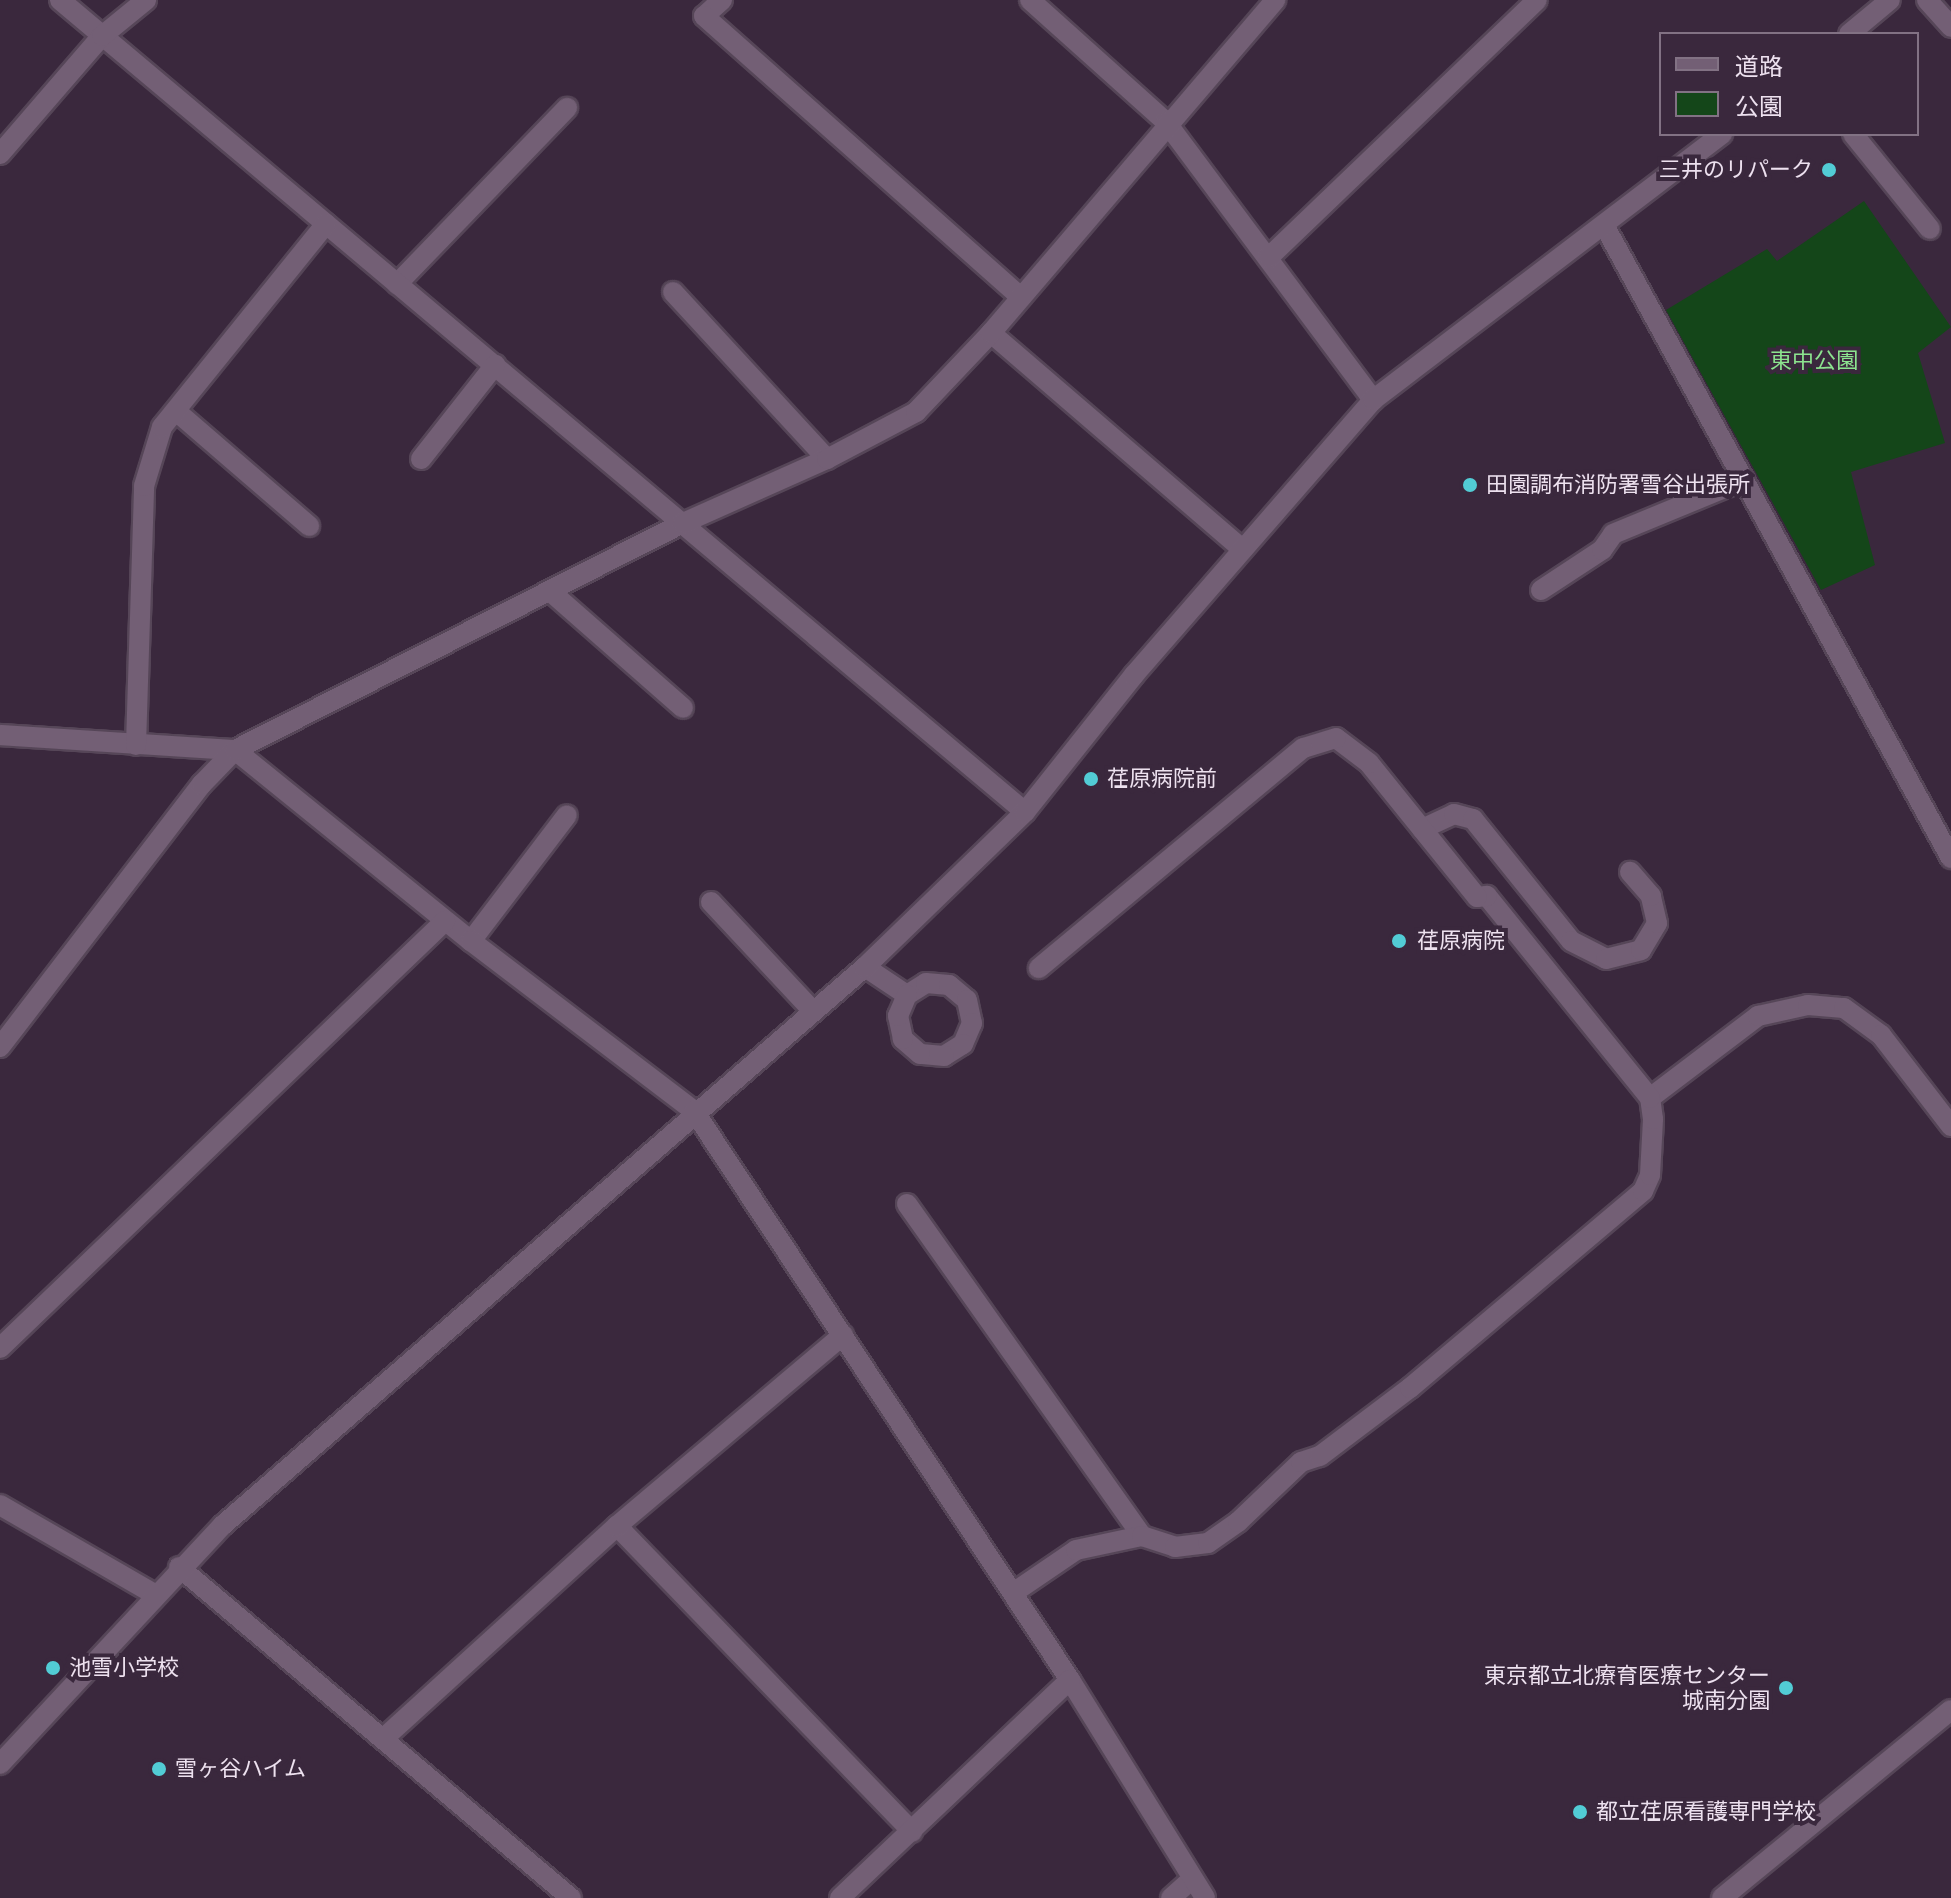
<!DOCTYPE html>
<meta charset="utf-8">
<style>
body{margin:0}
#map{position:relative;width:1951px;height:1898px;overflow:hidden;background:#3a283d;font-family:Quicksand,"Noto Sans JP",sans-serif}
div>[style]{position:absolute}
.green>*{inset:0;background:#144619}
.roads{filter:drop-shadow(2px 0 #564658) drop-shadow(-2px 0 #564658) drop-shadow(0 2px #564658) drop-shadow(0 -2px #564658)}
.service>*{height:20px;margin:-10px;padding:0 10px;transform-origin:10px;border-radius:10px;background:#735f75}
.minor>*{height:20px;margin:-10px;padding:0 10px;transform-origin:10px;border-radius:10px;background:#735f75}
.tertiary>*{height:20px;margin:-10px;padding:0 10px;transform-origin:10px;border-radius:10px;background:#735f75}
.dots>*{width:22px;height:22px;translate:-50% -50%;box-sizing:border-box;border:4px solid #3a283d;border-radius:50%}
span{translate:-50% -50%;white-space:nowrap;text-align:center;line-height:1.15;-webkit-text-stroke:8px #3a283d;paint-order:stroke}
.poi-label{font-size:22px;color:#ede1ef}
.right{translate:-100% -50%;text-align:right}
.left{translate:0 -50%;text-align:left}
.park-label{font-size:22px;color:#8ce48f}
.legend{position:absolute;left:1659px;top:32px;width:260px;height:104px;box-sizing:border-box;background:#3a283d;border:2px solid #827284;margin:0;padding:10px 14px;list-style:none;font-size:24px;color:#ede1ef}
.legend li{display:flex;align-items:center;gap:16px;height:40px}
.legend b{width:40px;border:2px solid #827284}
</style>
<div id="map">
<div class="green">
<div style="clip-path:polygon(1864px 201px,1951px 327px,1918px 353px,1945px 443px,1851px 472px,1875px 565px,1821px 590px,1666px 310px,1767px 249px,1777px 261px)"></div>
</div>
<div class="roads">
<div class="service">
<div style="left:722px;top:0;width:24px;rotate:138deg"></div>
<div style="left:704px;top:16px;width:423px;rotate:41.6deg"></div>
<div style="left:397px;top:284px;width:245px;rotate:-46deg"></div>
<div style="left:673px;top:292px;width:227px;rotate:47.3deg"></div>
<div style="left:991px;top:333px;width:331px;rotate:40.7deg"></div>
<div style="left:176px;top:411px;width:176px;rotate:40.8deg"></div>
<div style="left:1541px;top:590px;width:73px;rotate:-33.3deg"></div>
<div style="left:1602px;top:550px;width:19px;rotate:-55deg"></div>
<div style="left:1613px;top:534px;width:142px;rotate:-22.4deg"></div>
<div style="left:550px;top:591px;width:177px;rotate:41.3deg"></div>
<div style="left:1422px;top:829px;width:35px;rotate:-25deg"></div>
<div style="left:1454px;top:814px;width:20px;rotate:15deg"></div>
<div style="left:1473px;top:819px;width:156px;rotate:51.2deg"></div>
<div style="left:1571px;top:941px;width:39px;rotate:27deg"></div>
<div style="left:1606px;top:959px;width:36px;rotate:-14deg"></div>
<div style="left:1641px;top:950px;width:31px;rotate:-59deg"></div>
<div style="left:1657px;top:923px;width:28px;rotate:-103deg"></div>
<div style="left:1651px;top:896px;width:32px;rotate:-131deg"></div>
<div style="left:711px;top:902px;width:149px;rotate:46.9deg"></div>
<div style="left:471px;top:941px;width:158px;rotate:-52.7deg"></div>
<div style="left:865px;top:967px;width:50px;rotate:33.7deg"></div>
<div style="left:907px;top:995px;width:22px;rotate:-32deg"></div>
<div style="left:926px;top:983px;width:23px;rotate:5deg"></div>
<div style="left:949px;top:985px;width:23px;rotate:40deg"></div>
<div style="left:967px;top:1000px;width:24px;rotate:78deg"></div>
<div style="left:972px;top:1023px;width:23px;rotate:113deg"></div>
<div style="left:963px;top:1044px;width:22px;rotate:148deg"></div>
<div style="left:944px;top:1056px;width:24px;rotate:-175deg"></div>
<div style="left:920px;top:1054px;width:23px;rotate:-139deg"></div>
<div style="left:903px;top:1039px;width:24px;rotate:-102deg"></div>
<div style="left:898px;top:1016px;width:23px;rotate:-67deg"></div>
<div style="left:1650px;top:1098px;width:136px;rotate:-37.2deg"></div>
<div style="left:1758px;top:1016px;width:51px;rotate:-12.4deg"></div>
<div style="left:1808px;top:1005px;width:36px;rotate:5deg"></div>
<div style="left:1844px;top:1008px;width:46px;rotate:36.1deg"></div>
<div style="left:1881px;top:1035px;width:115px;rotate:52.4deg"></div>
<div style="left:907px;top:1204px;width:407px;rotate:54.7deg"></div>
<div style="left:617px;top:1526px;width:425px;rotate:46deg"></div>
<div style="left:1013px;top:1593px;width:76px;rotate:-34.3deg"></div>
<div style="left:1076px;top:1550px;width:67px;rotate:-12deg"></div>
<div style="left:1142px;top:1536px;width:35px;rotate:18deg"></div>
<div style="left:1175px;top:1547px;width:33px;rotate:-7deg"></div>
<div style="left:1208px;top:1543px;width:37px;rotate:-35deg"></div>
<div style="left:1238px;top:1522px;width:87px;rotate:-43.6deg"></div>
<div style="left:1301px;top:1462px;width:20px;rotate:-18deg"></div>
<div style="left:1320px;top:1456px;width:113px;rotate:-37.1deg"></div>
<div style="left:1410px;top:1388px;width:305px;rotate:-40.2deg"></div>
<div style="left:1643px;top:1191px;width:17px;rotate:-66deg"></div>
<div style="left:1650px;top:1175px;width:56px;rotate:-86.9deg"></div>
<div style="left:1653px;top:1119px;width:21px;rotate:-98deg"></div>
<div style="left:1650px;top:1098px;width:260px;rotate:-128.9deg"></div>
<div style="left:1487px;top:896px;width:10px;rotate:174deg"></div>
<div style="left:1477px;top:897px;width:172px;rotate:-128.9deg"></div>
<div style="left:1369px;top:763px;width:41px;rotate:-142.9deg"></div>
<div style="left:1336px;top:738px;width:34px;rotate:163deg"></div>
<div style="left:1303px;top:748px;width:344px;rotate:140.2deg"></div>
<div style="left:384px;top:1738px;width:315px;rotate:-42.3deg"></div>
<div style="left:617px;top:1526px;width:296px;rotate:-40.2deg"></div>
<div style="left:1171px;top:1898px;width:28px;rotate:-42deg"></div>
</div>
<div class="minor">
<div style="left:60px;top:0;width:1261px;rotate:40.08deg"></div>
<div style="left:1030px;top:0;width:183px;rotate:41.9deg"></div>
<div style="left:1166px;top:122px;width:347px;rotate:53.3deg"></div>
<div style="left:1927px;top:0;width:36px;rotate:48deg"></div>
<div style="left:1853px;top:134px;width:122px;rotate:51deg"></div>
<div style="left:0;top:154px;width:156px;rotate:-49.2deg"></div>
<div style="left:102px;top:36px;width:57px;rotate:-39.3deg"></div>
<div style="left:1604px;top:225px;width:722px;rotate:61.27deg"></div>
<div style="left:1269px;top:257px;width:371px;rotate:-43.8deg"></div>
<div style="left:421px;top:459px;width:120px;rotate:-51.8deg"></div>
<div style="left:0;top:735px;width:235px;rotate:3.7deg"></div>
<div style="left:235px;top:750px;width:304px;rotate:39deg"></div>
<div style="left:471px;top:941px;width:280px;rotate:37.3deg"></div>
<div style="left:694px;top:1111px;width:682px;rotate:56.54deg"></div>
<div style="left:1070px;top:1680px;width:256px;rotate:58.2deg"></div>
<div style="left:136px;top:745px;width:259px;rotate:-88.2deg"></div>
<div style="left:144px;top:486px;width:62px;rotate:-73deg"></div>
<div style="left:162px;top:427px;width:261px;rotate:-51.1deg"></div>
<div style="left:0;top:1047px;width:332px;rotate:-52.5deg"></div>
<div style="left:202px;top:784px;width:47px;rotate:-45.9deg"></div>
<div style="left:235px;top:750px;width:502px;rotate:-26.87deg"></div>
<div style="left:683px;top:523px;width:158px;rotate:-24deg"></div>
<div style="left:827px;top:459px;width:101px;rotate:-27.8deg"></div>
<div style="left:916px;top:412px;width:109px;rotate:-46.5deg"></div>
<div style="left:991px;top:333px;width:438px;rotate:-49.5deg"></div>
<div style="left:0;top:1348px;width:617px;rotate:-43.82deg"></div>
<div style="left:0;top:1505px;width:178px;rotate:30deg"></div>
<div style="left:179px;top:1567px;width:513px;rotate:40.18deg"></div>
<div style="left:840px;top:1898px;width:317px;rotate:-43.5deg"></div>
<div style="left:1722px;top:1898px;width:296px;rotate:-39.4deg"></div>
</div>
<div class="tertiary">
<div style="left:1849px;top:34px;width:53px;rotate:-39.7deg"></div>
<div style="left:0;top:1764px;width:327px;rotate:-47deg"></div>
<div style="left:223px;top:1525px;width:851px;rotate:-41deg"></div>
<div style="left:865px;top:967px;width:223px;rotate:-44.1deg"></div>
<div style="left:1025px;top:812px;width:175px;rotate:-51.5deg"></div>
<div style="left:1134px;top:675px;width:364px;rotate:-49deg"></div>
<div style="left:1373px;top:400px;width:439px;rotate:-37.3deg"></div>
</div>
</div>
<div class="dots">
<div style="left:1829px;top:170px;background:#52ccd5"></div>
<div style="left:1470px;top:485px;background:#52ccd5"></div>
<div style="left:1091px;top:779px;background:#52ccd5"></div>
<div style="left:1399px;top:941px;background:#52ccd5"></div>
<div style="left:53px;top:1668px;background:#52ccd5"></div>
<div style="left:1786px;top:1688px;background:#52ccd5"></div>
<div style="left:159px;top:1769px;background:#52ccd5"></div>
<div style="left:1580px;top:1812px;background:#52ccd5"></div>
</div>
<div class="poi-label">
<span class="right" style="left:1813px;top:170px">三井のリパーク</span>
<span class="left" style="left:1486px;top:485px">田園調布消防署雪谷出張所</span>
<span class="left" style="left:1107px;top:779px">荏原病院前</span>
<span class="left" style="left:1417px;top:941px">荏原病院</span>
<span class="left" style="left:69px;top:1668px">池雪小学校</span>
<span class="right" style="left:1770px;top:1688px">東京都立北療育医療センター<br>城南分園</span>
<span class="left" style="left:175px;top:1769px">雪ヶ谷ハイム</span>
<span class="left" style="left:1596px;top:1812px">都立荏原看護専門学校</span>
</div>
<div class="park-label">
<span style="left:1814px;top:361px">東中公園</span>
</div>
<ul class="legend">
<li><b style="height:10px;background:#735f75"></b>道路</li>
<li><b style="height:22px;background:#144619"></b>公園</li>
</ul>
</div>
